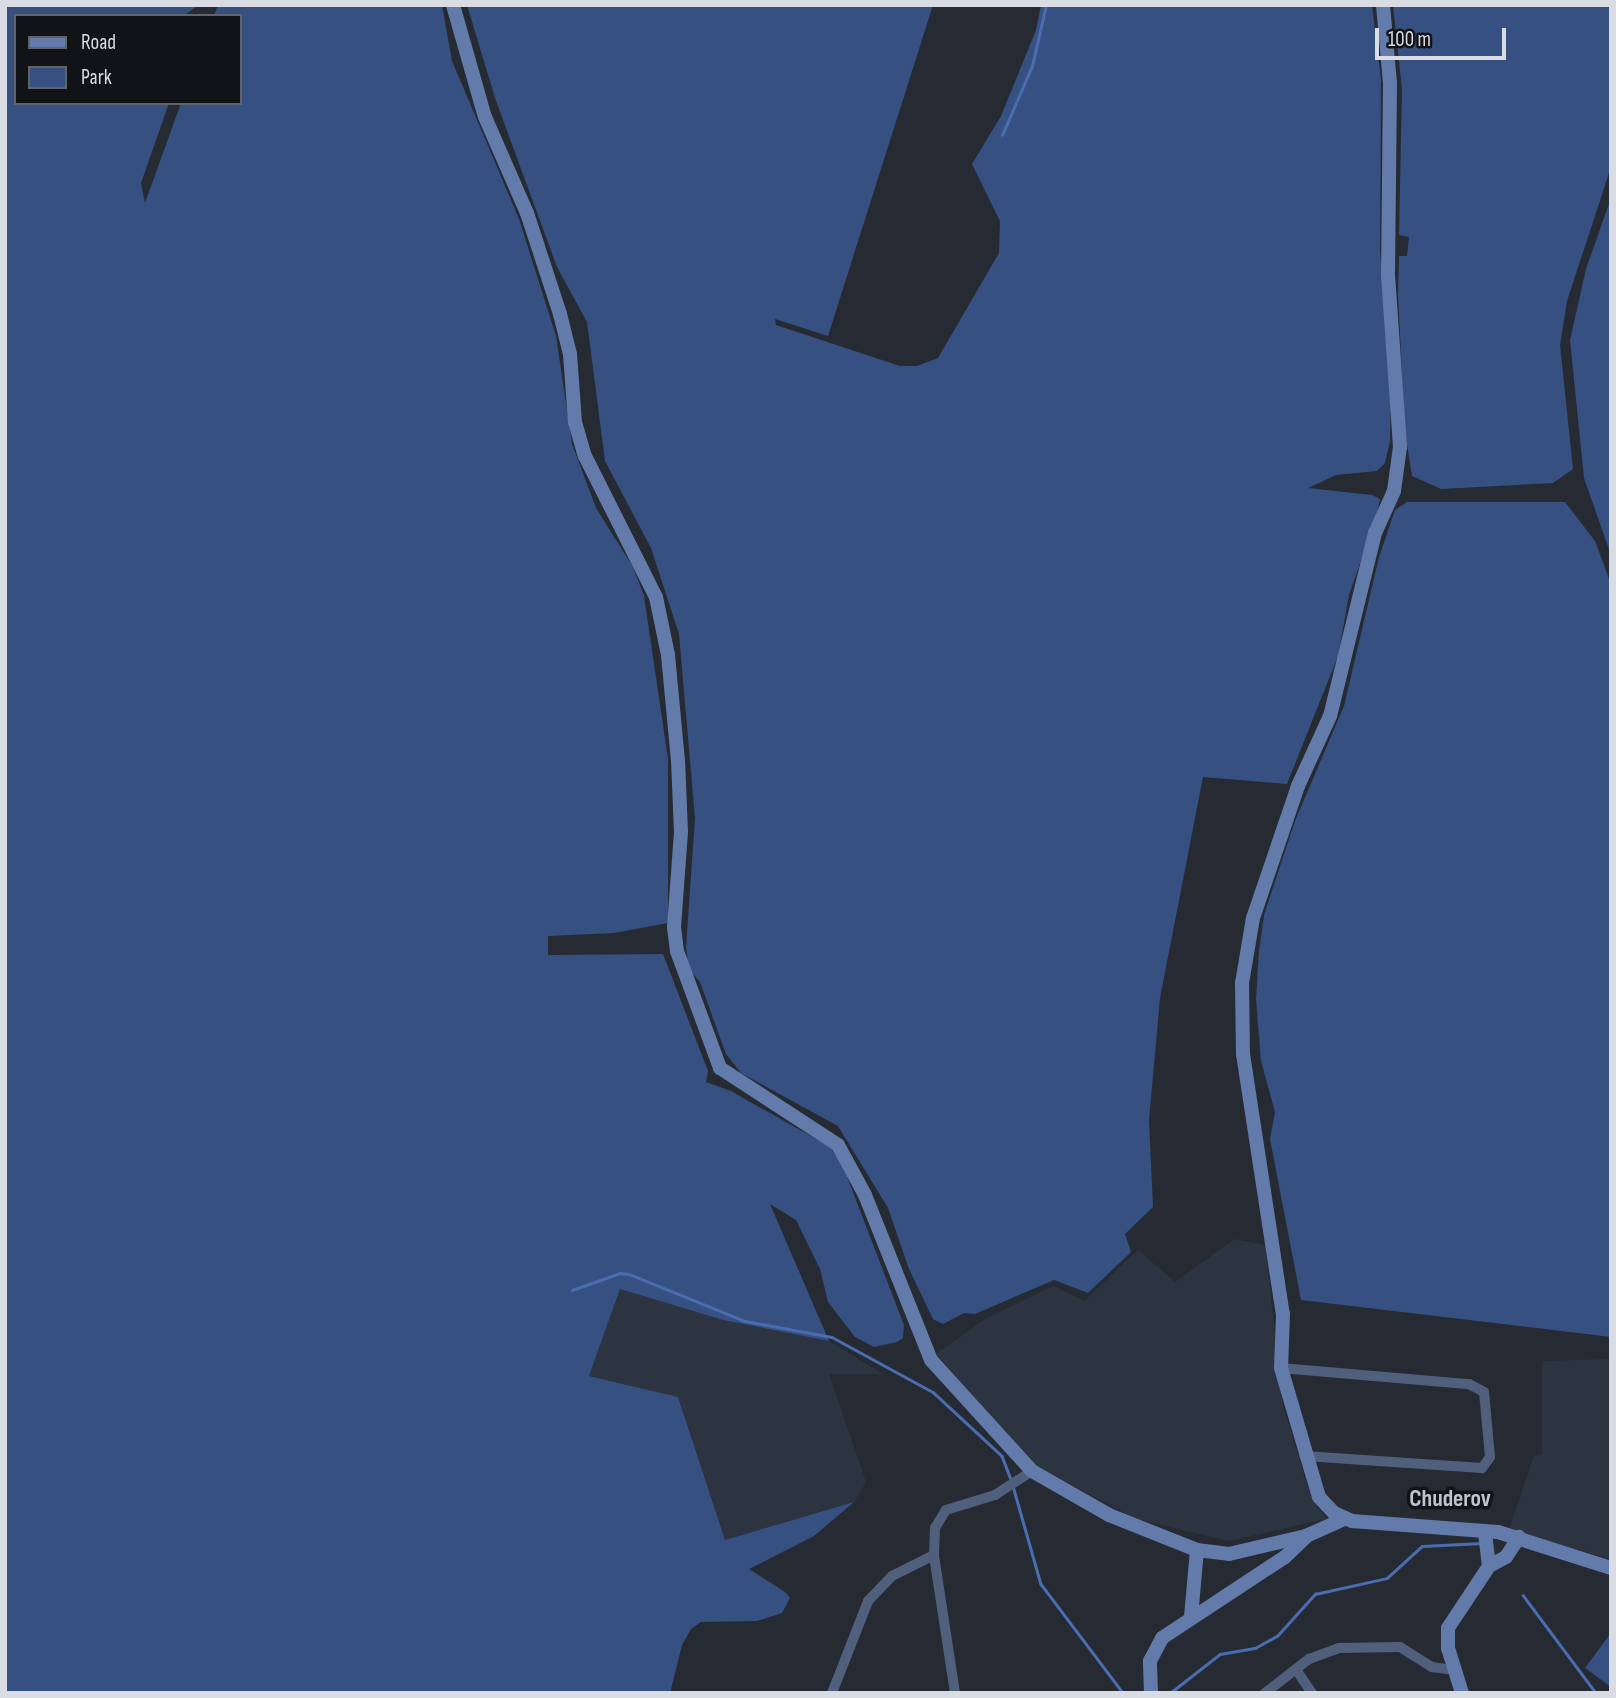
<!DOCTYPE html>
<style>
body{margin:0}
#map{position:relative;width:1616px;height:1698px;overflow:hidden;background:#262b33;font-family:"Sofia Sans Condensed",sans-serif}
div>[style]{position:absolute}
.built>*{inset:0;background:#2c3442}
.green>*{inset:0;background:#365082}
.stream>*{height:2.5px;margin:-1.25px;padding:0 1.25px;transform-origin:1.25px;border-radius:1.25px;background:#4a6db1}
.street>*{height:10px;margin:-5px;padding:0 5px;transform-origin:5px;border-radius:5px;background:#4f5f7c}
.secondary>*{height:14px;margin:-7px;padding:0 7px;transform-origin:7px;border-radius:7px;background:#637baa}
span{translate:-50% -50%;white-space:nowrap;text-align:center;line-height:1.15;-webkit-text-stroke:7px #111317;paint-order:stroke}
.quarter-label{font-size:24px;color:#bdc3cf;font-weight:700}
.frame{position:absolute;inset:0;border:7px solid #d9dce2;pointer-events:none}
.legend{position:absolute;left:14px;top:14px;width:228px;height:91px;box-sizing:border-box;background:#111317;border:2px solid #616368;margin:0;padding:9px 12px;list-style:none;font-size:21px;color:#d9dce2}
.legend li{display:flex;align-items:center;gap:14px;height:35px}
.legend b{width:35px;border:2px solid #616368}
.scale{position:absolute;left:1375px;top:28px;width:131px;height:32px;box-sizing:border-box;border:4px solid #d9dce2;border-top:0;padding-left:9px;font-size:21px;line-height:24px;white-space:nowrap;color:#d9dce2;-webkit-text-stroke:5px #111317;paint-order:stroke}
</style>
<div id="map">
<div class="built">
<div style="clip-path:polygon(1235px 1239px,1265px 1245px,1283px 1406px,1310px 1495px,1326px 1519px,1229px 1541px,1136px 1519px,1035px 1465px,936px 1354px,985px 1319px,1053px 1286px,1084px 1301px,1138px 1250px,1175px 1282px)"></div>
<div style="clip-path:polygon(620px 1289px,723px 1320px,829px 1341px,883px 1374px,829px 1374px,866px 1482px,854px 1502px,725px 1540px,678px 1397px,589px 1376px)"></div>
<div style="clip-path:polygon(1610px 1359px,1611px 1521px,1610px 1559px,1509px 1530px,1534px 1456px,1542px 1455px,1542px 1361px)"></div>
</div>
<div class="green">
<div style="clip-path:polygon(5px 5px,199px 5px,183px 16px,16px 16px,16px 103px,169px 103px,141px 183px,145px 203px,181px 103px,240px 103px,240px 16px,214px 16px,218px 5px,442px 5px,452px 61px,519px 219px,556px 336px,572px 444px,596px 508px,633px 567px,644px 596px,668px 759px,668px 923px,614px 933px,548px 936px,548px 955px,663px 954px,708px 1071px,706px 1082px,731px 1091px,830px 1147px,841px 1161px,904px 1325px,903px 1338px,897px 1342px,874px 1347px,855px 1337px,828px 1302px,820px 1269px,796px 1220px,770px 1204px,829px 1341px,723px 1320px,620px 1289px,589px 1376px,678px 1397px,725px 1540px,854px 1502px,814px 1536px,749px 1569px,785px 1592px,790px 1598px,782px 1613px,757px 1621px,701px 1622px,691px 1629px,682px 1645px,670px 1693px,5px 1693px)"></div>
<div style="clip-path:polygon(467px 5px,933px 5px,828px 336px,775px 319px,776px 325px,900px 366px,917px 366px,938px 358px,999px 253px,1000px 221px,972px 164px,1001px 116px,1036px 30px,1041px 5px,1372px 5px,1381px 80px,1380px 252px,1391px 387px,1390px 441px,1385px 463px,1377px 471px,1336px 475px,1308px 488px,1372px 495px,1380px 499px,1377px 514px,1349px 595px,1338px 656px,1287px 784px,1203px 777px,1160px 998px,1149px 1120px,1153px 1207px,1125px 1234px,1131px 1252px,1088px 1293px,1054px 1280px,975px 1314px,964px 1313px,943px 1324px,933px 1319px,909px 1269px,888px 1208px,838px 1126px,741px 1073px,726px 1054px,700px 982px,689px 969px,686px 947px,695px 818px,679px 634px,651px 548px,605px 461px,587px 322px,557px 267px,495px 98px)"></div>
<div style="clip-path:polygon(1393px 5px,1611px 5px,1611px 167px,1567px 301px,1560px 345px,1573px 469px,1553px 483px,1441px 489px,1412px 476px,1405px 432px,1398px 295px,1399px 256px,1407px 256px,1409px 237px,1399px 235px,1402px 90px)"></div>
<div style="clip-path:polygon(1611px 198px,1611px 555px,1584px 478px,1570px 340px,1586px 269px)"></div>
<div style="clip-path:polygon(1407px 502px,1565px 502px,1595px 541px,1611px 584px,1611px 1337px,1301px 1300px,1270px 1139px,1275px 1112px,1261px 1061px,1256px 999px,1259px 951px,1264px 915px,1295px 821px,1344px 706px,1379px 557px,1395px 510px)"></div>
<div style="clip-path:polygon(1611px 1633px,1611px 1687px,1585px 1668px)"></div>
</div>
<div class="stream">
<div style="left:1002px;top:135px;width:75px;rotate:-66.5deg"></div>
<div style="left:1032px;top:66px;width:63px;rotate:-77.1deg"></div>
<div style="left:572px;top:1290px;width:51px;rotate:-19.5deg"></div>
<div style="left:620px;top:1273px;width:9px;rotate:6deg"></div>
<div style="left:629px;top:1274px;width:125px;rotate:22.1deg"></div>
<div style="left:745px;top:1321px;width:88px;rotate:10.4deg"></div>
<div style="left:832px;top:1337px;width:115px;rotate:28.6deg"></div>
<div style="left:933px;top:1392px;width:94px;rotate:42.8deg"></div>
<div style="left:1002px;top:1456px;width:25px;rotate:69deg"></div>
<div style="left:1013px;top:1486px;width:102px;rotate:74.1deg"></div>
<div style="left:1041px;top:1584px;width:136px;rotate:53deg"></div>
<div style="left:1523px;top:1595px;width:122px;rotate:53.3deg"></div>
<div style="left:1170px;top:1693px;width:63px;rotate:-38deg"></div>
<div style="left:1220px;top:1654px;width:36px;rotate:-10deg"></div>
<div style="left:1255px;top:1648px;width:25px;rotate:-29deg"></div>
<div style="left:1277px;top:1636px;width:57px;rotate:-47.9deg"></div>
<div style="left:1315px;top:1594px;width:74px;rotate:-12.5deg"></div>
<div style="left:1387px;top:1578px;width:47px;rotate:-42.4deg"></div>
<div style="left:1422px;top:1546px;width:60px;rotate:-2.9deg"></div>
</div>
<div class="street">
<div style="left:1281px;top:1368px;width:189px;rotate:4.9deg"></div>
<div style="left:1469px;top:1384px;width:17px;rotate:28deg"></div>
<div style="left:1484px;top:1392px;width:65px;rotate:84.7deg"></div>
<div style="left:1490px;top:1457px;width:14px;rotate:126deg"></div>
<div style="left:1482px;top:1468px;width:178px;rotate:-176.1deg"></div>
<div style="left:1297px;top:1671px;width:27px;rotate:56deg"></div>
<div style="left:832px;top:1693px;width:99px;rotate:-68.6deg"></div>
<div style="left:868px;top:1601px;width:35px;rotate:-46deg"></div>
<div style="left:892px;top:1576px;width:47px;rotate:-26.6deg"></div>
<div style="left:955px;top:1693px;width:140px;rotate:-98.7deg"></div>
<div style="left:934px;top:1555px;width:27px;rotate:-88deg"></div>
<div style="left:935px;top:1528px;width:21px;rotate:-59deg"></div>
<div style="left:946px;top:1510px;width:51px;rotate:-17deg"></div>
<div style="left:995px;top:1495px;width:44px;rotate:-33deg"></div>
<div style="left:1265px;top:1693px;width:56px;rotate:-37.7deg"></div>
<div style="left:1309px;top:1659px;width:32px;rotate:-20deg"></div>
<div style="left:1339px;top:1648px;width:61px;rotate:-0.9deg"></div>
<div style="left:1400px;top:1647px;width:38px;rotate:32deg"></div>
<div style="left:1432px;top:1667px;width:21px;rotate:8deg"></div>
</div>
<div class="secondary">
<div style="left:453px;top:5px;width:116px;rotate:74.1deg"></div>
<div style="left:485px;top:117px;width:105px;rotate:66.4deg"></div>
<div style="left:527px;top:213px;width:106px;rotate:71.9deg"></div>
<div style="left:560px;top:314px;width:41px;rotate:76deg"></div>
<div style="left:570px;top:354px;width:68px;rotate:85.8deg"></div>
<div style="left:575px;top:422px;width:35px;rotate:74deg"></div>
<div style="left:585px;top:456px;width:158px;rotate:63.3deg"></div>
<div style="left:656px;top:597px;width:59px;rotate:78.3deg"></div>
<div style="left:668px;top:655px;width:105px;rotate:84.6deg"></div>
<div style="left:678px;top:760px;width:72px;rotate:87.6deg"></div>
<div style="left:681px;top:832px;width:95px;rotate:94.2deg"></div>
<div style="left:674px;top:927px;width:24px;rotate:83deg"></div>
<div style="left:677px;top:951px;width:125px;rotate:69.8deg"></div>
<div style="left:720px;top:1068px;width:141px;rotate:33.1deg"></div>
<div style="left:838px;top:1145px;width:57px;rotate:61.6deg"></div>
<div style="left:865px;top:1195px;width:178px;rotate:68.2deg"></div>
<div style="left:931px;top:1360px;width:150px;rotate:47.7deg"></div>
<div style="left:1032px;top:1471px;width:89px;rotate:29.7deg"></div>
<div style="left:1109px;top:1515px;width:95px;rotate:21.7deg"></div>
<div style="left:1197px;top:1550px;width:32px;rotate:7deg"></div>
<div style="left:1229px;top:1554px;width:79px;rotate:-13.2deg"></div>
<div style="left:1306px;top:1536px;width:42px;rotate:-24.1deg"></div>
<div style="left:1383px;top:5px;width:78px;rotate:84.9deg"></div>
<div style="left:1390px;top:83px;width:192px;rotate:90.6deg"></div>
<div style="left:1388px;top:275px;width:172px;rotate:86deg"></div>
<div style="left:1400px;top:447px;width:44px;rotate:97.8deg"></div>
<div style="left:1394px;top:491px;width:46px;rotate:114.3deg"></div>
<div style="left:1375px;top:533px;width:188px;rotate:103.8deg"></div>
<div style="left:1330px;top:716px;width:77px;rotate:114.6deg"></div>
<div style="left:1298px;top:786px;width:139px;rotate:108.8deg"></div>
<div style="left:1253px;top:918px;width:66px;rotate:99.6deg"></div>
<div style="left:1242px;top:983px;width:71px;rotate:89.2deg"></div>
<div style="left:1243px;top:1054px;width:263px;rotate:81.3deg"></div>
<div style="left:1283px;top:1314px;width:54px;rotate:92.1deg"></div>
<div style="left:1281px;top:1368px;width:134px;rotate:73.6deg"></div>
<div style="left:1319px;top:1497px;width:22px;rotate:47deg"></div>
<div style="left:1334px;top:1513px;width:20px;rotate:24deg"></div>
<div style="left:1352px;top:1521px;width:146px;rotate:4.3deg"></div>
<div style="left:1498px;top:1532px;width:119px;rotate:17.7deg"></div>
<div style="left:1489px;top:1566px;width:19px;rotate:-28deg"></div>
<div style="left:1506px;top:1557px;width:24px;rotate:-57deg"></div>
<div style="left:1191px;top:1617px;width:67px;rotate:-84.9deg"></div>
<div style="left:1151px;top:1693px;width:32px;rotate:-92deg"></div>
<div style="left:1150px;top:1661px;width:26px;rotate:-62deg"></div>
<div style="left:1162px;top:1638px;width:147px;rotate:-33.4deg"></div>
<div style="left:1285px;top:1557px;width:30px;rotate:-44deg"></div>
<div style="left:1462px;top:1693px;width:47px;rotate:-107.3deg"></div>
<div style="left:1448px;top:1648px;width:20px;rotate:-90deg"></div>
<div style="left:1448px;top:1628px;width:74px;rotate:-56.5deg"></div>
<div style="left:1489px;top:1566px;width:35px;rotate:-97deg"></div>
</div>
<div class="quarter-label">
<span style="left:1450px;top:1499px">Chuderov</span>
</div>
<div class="frame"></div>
<ul class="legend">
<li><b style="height:9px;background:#637baa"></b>Road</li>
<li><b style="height:19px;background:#365082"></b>Park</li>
</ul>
<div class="scale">100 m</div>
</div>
